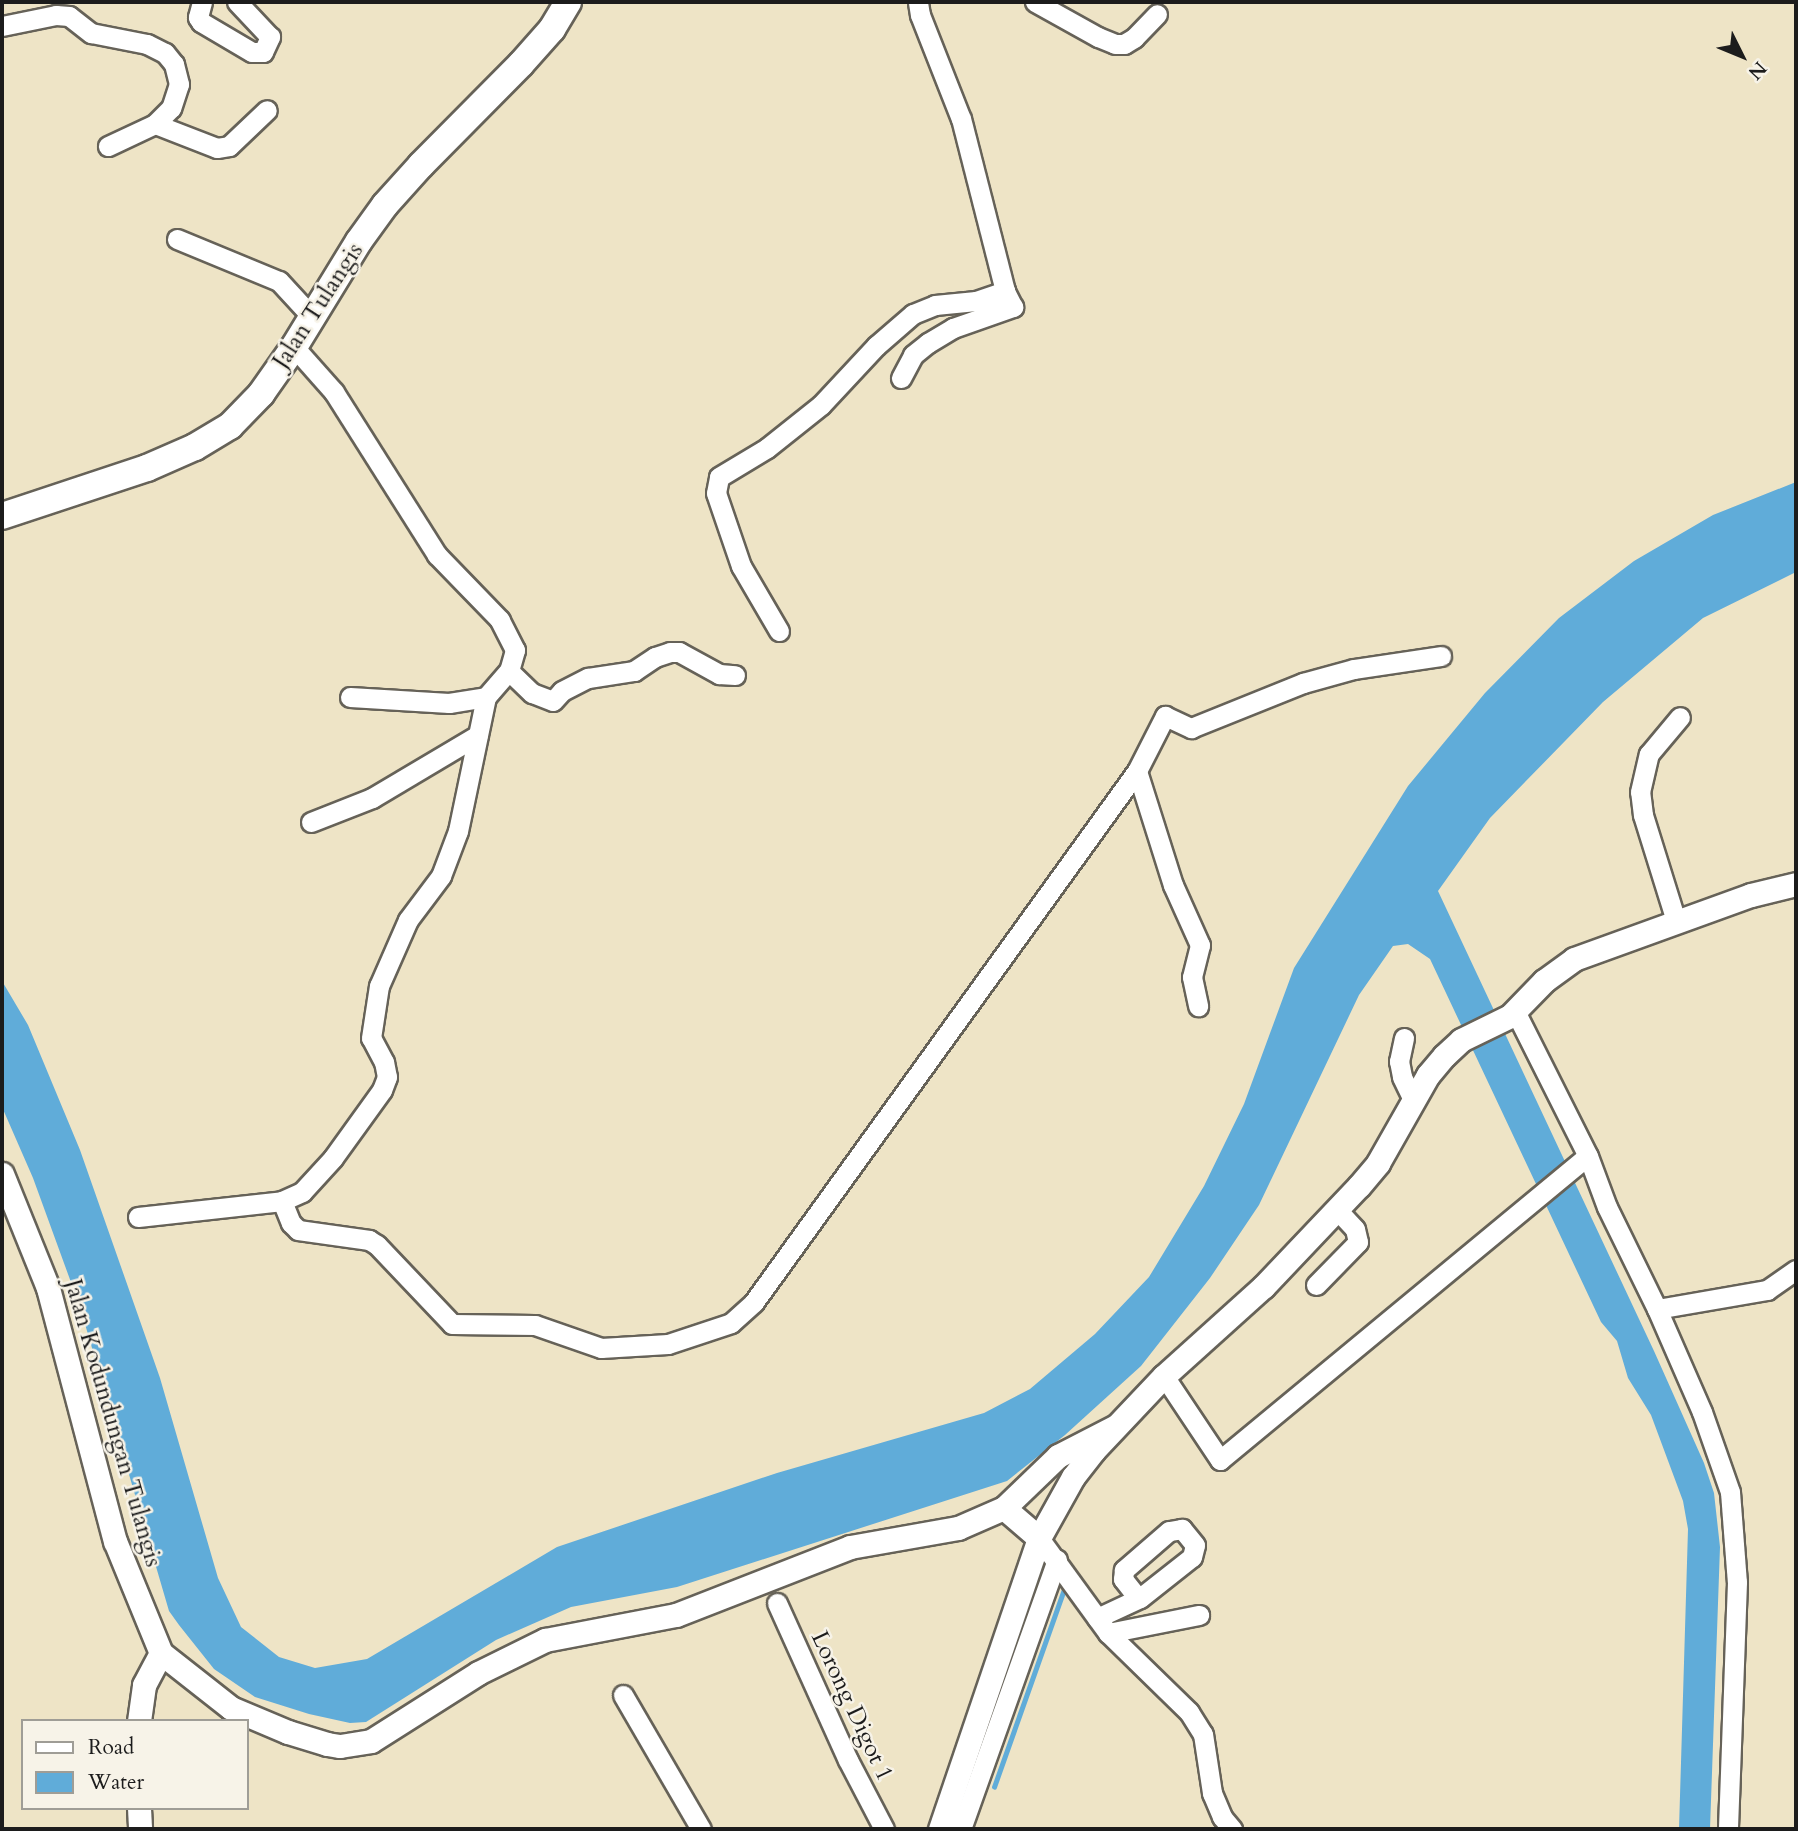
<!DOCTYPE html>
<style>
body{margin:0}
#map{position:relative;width:1798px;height:1831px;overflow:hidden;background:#eee4c6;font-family:Cardo,serif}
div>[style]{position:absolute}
.water>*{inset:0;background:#60acd9}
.stream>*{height:4.5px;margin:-2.25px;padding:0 2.25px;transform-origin:2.25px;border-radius:2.25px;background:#60acd9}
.roads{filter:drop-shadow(2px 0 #666258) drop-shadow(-2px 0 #666258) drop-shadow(0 2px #666258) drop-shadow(0 -2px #666258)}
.minor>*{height:19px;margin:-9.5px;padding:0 9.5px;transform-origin:9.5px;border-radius:9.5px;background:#fff}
.tertiary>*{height:23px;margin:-11.5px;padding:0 11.5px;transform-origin:11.5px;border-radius:11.5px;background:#fff}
.secondary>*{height:26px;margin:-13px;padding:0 13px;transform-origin:13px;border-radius:13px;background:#fff}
span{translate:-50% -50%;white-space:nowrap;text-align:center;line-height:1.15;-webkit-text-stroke:5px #f7f3e8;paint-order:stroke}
.street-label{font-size:24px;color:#1c1c1c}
.frame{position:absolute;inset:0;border:4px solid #1c1c1c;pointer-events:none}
.legend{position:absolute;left:21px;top:1719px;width:228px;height:91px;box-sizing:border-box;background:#f7f3e8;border:2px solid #9f9d96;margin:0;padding:9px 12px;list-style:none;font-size:21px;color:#1c1c1c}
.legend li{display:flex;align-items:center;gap:14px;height:35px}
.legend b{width:35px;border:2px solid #9f9d96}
.north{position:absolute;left:1707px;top:21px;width:70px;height:70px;-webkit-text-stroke:5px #f7f3e8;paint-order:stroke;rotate:133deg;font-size:19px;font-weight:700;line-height:28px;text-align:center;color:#1c1c1c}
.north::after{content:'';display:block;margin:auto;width:24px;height:32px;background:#1c1c1c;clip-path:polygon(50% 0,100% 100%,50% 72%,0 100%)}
</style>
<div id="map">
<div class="water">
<div style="clip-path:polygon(1796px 482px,1796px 572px,1703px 618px,1603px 702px,1490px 818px,1438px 891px,1654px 1351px,1704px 1463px,1714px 1493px,1720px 1547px,1710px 1829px,1679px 1829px,1688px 1529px,1683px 1501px,1651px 1415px,1628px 1378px,1617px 1341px,1601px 1322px,1430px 959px,1408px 944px,1393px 946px,1359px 995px,1259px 1205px,1210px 1278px,1141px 1366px,1065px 1435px,1007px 1481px,677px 1587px,571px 1607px,496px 1640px,366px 1722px,350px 1723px,309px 1714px,255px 1697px,214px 1669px,179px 1625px,169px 1611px,80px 1307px,33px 1178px,2px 1107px,2px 981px,28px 1025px,80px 1150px,160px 1378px,218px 1578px,241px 1627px,279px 1657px,315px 1668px,367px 1659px,557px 1547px,777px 1473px,984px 1413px,1030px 1389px,1095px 1334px,1149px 1277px,1204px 1186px,1244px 1104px,1294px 968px,1408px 786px,1485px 693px,1559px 618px,1634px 561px,1713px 515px)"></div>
</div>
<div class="stream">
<div style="left:994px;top:1787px;width:213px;rotate:-70.5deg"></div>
</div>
<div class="roads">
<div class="minor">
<div style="left:202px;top:2px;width:16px;rotate:105deg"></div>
<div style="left:198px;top:17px;width:6px;rotate:59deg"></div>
<div style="left:201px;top:22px;width:59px;rotate:30.5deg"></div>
<div style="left:252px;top:52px;width:11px"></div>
<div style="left:263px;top:52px;width:17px;rotate:-65deg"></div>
<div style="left:270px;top:37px;width:48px;rotate:-133.3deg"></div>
<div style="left:1035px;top:2px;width:72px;rotate:29.1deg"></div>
<div style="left:1098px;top:37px;width:18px;rotate:22deg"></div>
<div style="left:1115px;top:44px;width:9px"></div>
<div style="left:1124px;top:44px;width:12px;rotate:-31deg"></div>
<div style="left:1134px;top:38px;width:33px;rotate:-46deg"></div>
<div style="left:2px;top:26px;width:55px;rotate:-11.5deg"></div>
<div style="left:56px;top:15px;width:13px;rotate:4deg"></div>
<div style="left:69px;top:16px;width:28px;rotate:38deg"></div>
<div style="left:91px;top:33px;width:57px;rotate:11.1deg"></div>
<div style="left:147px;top:44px;width:20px;rotate:27deg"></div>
<div style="left:165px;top:53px;width:14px;rotate:51deg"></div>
<div style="left:174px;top:64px;width:21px;rotate:76deg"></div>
<div style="left:179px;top:84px;width:25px;rotate:108deg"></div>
<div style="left:171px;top:108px;width:23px;rotate:135deg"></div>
<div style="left:155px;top:124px;width:52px;rotate:154.9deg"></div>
<div style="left:155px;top:124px;width:66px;rotate:21.2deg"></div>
<div style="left:217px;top:148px;width:12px;rotate:-9deg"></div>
<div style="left:229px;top:146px;width:52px;rotate:-43.5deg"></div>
<div style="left:177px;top:239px;width:110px;rotate:22.4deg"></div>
<div style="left:279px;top:281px;width:50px;rotate:47.4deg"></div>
<div style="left:901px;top:378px;width:26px;rotate:-62deg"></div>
<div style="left:913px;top:355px;width:19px;rotate:-39deg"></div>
<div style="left:928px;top:343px;width:29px;rotate:-31deg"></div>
<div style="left:953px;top:328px;width:64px;rotate:-19.3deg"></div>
<div style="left:1013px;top:307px;width:18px;rotate:-117deg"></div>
<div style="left:1005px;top:291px;width:178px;rotate:-104.3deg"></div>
<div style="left:961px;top:119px;width:112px;rotate:-111.5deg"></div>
<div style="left:920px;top:15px;width:13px;rotate:-99deg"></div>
<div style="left:779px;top:631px;width:75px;rotate:-120.3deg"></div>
<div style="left:741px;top:566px;width:77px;rotate:-108.9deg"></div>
<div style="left:716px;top:493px;width:16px;rotate:-79deg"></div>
<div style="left:719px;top:477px;width:56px;rotate:-31.1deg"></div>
<div style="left:767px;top:448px;width:69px;rotate:-38.5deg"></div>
<div style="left:821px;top:405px;width:81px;rotate:-47deg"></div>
<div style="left:876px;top:346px;width:49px;rotate:-40.9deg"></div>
<div style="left:913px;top:314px;width:24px;rotate:-22deg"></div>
<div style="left:935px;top:305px;width:41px;rotate:-5.6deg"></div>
<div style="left:976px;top:301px;width:31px;rotate:-19deg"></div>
<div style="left:509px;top:671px;width:32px;rotate:44deg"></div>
<div style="left:532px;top:693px;width:22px;rotate:21deg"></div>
<div style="left:553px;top:701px;width:13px;rotate:-48deg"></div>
<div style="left:562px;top:691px;width:29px;rotate:-27deg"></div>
<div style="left:588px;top:678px;width:47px;rotate:-8.7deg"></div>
<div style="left:634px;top:671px;width:25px;rotate:-34deg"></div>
<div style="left:655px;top:657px;width:16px;rotate:-18deg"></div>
<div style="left:670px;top:652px;width:9px"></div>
<div style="left:679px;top:652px;width:46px;rotate:28.8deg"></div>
<div style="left:719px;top:674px;width:16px;rotate:4deg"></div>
<div style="left:350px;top:697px;width:99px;rotate:3.5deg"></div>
<div style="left:449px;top:703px;width:37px;rotate:-9deg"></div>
<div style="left:1137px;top:771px;width:120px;rotate:72.5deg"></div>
<div style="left:1173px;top:885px;width:66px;rotate:65.8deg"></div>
<div style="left:1200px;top:945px;width:33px;rotate:104deg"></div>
<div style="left:1192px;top:977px;width:30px;rotate:78deg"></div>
<div style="left:311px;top:822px;width:66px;rotate:-21.5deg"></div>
<div style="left:372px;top:798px;width:123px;rotate:-30.7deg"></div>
<div style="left:1676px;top:921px;width:111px;rotate:-107.3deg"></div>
<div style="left:1643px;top:815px;width:23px;rotate:-97deg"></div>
<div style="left:1640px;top:792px;width:39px;rotate:-77deg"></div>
<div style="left:1649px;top:754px;width:48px;rotate:-50deg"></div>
<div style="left:1515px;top:1011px;width:162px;rotate:63.3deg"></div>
<div style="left:1588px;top:1156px;width:54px;rotate:69.6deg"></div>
<div style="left:1607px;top:1207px;width:114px;rotate:63.9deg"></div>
<div style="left:1657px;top:1309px;width:112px;rotate:66.4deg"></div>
<div style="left:1702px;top:1412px;width:85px;rotate:70.7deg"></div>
<div style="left:1730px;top:1492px;width:90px;rotate:85.6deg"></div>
<div style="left:1737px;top:1582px;width:247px;rotate:92.1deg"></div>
<div style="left:1404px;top:1038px;width:24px;rotate:102deg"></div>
<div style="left:1399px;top:1061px;width:16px;rotate:79deg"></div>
<div style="left:1402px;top:1077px;width:25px;rotate:64deg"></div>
<div style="left:282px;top:1201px;width:24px;rotate:68deg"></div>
<div style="left:291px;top:1223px;width:10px;rotate:45deg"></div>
<div style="left:298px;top:1230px;width:72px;rotate:8deg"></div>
<div style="left:369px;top:1240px;width:9px;rotate:32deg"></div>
<div style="left:377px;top:1245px;width:109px;rotate:46.5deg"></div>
<div style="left:452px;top:1324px;width:83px;rotate:0.7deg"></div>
<div style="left:535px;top:1325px;width:70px;rotate:19.2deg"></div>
<div style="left:601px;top:1348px;width:67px;rotate:-3.4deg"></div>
<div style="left:668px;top:1344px;width:66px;rotate:-18.4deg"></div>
<div style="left:731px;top:1323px;width:31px;rotate:-42deg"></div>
<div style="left:754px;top:1302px;width:655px;rotate:-54.2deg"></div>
<div style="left:1137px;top:771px;width:62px;rotate:-63deg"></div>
<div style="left:1165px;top:716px;width:29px;rotate:25deg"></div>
<div style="left:1191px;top:728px;width:121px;rotate:-21.9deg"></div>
<div style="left:1303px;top:683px;width:53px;rotate:-15.4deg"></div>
<div style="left:1354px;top:669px;width:88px;rotate:-8.5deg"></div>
<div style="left:138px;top:1217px;width:145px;rotate:-6.3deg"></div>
<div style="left:282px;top:1201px;width:22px;rotate:-24deg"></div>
<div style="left:302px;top:1192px;width:46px;rotate:-47.6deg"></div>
<div style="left:333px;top:1158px;width:84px;rotate:-54.2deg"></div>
<div style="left:382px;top:1090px;width:14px;rotate:-69deg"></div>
<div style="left:387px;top:1077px;width:15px;rotate:-101deg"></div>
<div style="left:384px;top:1062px;width:27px;rotate:-118deg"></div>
<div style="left:371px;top:1038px;width:53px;rotate:-81.3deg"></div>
<div style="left:379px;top:986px;width:72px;rotate:-66.3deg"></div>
<div style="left:408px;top:920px;width:55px;rotate:-53.1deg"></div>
<div style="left:441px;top:876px;width:48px;rotate:-69.3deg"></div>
<div style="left:458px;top:831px;width:137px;rotate:-78.2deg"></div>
<div style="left:486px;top:697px;width:35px;rotate:-49deg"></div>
<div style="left:509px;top:671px;width:22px;rotate:-74deg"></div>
<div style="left:515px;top:650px;width:34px;rotate:-117deg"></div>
<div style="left:500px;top:620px;width:91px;rotate:-134.1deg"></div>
<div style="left:437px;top:555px;width:193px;rotate:-122.3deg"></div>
<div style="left:334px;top:392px;width:60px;rotate:-131.6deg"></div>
<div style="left:1316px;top:1285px;width:60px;rotate:-45.7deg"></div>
<div style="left:1358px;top:1242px;width:13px;rotate:-103deg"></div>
<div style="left:1355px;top:1229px;width:26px;rotate:-133deg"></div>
<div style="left:1657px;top:1309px;width:112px;rotate:-9.8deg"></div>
<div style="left:1767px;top:1290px;width:35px;rotate:-35deg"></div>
<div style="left:1164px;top:1376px;width:101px;rotate:56.3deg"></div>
<div style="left:1220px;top:1460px;width:477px;rotate:-39.6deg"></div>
<div style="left:1039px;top:1538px;width:117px;rotate:54deg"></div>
<div style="left:1108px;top:1633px;width:113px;rotate:44.3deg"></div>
<div style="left:1189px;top:1712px;width:26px;rotate:58deg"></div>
<div style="left:1203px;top:1734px;width:60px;rotate:81.3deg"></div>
<div style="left:1212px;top:1793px;width:26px;rotate:67deg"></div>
<div style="left:1222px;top:1817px;width:16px;rotate:50deg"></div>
<div style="left:777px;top:1603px;width:172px;rotate:65.7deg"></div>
<div style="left:848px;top:1760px;width:78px;rotate:62.4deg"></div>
<div style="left:1097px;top:1618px;width:47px;rotate:-24.9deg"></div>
<div style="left:1140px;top:1598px;width:66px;rotate:-38.3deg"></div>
<div style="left:1192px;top:1557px;width:12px;rotate:-76deg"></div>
<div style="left:1195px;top:1545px;width:21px;rotate:-129deg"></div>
<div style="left:1182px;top:1529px;width:13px;rotate:171deg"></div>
<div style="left:1169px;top:1531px;width:60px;rotate:139.1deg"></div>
<div style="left:1124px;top:1570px;width:9px;rotate:96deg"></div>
<div style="left:1123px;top:1579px;width:24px;rotate:52deg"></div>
<div style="left:1108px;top:1633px;width:93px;rotate:-11.2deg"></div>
<div style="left:623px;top:1695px;width:155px;rotate:59.8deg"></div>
<div style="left:961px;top:1829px;width:286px;rotate:-70.4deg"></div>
</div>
<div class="tertiary">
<div style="left:2px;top:1174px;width:123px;rotate:68deg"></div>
<div style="left:48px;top:1288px;width:262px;rotate:75.2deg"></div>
<div style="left:115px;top:1541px;width:121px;rotate:67.7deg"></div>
<div style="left:161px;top:1653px;width:89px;rotate:38.2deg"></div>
<div style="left:231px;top:1708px;width:62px;rotate:22.8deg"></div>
<div style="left:288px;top:1732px;width:41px;rotate:17.1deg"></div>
<div style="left:327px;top:1744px;width:13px;rotate:9deg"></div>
<div style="left:340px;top:1746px;width:31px;rotate:-9deg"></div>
<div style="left:371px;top:1741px;width:127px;rotate:-32.4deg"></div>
<div style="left:478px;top:1673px;width:75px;rotate:-26.2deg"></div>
<div style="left:545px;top:1640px;width:133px;rotate:-10.8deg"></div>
<div style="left:676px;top:1615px;width:187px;rotate:-21.3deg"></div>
<div style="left:850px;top:1547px;width:110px;rotate:-10deg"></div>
<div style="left:958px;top:1528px;width:50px;rotate:-23.5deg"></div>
<div style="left:1004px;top:1508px;width:75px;rotate:-43.9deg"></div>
<div style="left:1058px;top:1456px;width:65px;rotate:-27.3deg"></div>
<div style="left:1004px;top:1508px;width:46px;rotate:40.6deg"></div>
<div style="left:139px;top:1721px;width:36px;rotate:-82deg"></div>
<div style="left:144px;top:1685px;width:36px;rotate:-62deg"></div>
<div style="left:139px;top:1808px;width:21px;rotate:87deg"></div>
<div style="left:940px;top:1829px;width:307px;rotate:-71.2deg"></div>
<div style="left:1039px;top:1538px;width:70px;rotate:-60.9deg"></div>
<div style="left:1073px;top:1477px;width:33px;rotate:-52deg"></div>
<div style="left:1093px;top:1451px;width:103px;rotate:-46.6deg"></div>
<div style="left:1164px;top:1376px;width:133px;rotate:-42deg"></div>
<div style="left:1263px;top:1287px;width:139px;rotate:-46.5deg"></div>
<div style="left:1359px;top:1186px;width:30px;rotate:-50deg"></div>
<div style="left:1378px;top:1163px;width:101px;rotate:-60.4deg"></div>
<div style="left:1428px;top:1075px;width:25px;rotate:-50deg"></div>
<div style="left:1444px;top:1056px;width:23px;rotate:-43deg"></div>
<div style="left:1461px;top:1040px;width:55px;rotate:-26.1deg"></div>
<div style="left:1510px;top:1016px;width:49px;rotate:-45.8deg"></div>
<div style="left:1544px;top:981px;width:37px;rotate:-36deg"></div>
<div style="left:1574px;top:959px;width:188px;rotate:-19.9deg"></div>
<div style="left:1751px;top:895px;width:46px;rotate:-13.7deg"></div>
</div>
<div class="secondary">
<div style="left:2px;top:516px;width:153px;rotate:-18.3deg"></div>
<div style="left:147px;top:468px;width:52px;rotate:-23.6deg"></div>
<div style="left:195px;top:447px;width:41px;rotate:-31deg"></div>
<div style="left:230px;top:426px;width:45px;rotate:-45.9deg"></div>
<div style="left:261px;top:394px;width:57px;rotate:-54.9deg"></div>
<div style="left:294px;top:347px;width:124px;rotate:-58.5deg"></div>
<div style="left:359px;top:241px;width:44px;rotate:-54.2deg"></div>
<div style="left:385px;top:205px;width:54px;rotate:-48deg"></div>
<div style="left:421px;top:165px;width:142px;rotate:-45.3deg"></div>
<div style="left:521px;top:64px;width:47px;rotate:-48.5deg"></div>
<div style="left:552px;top:29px;width:31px;rotate:-59deg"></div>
</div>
</div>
<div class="street-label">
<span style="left:318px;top:306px;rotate:-57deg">Jalan Tulangis</span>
<span style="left:113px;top:1423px;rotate:74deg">Jalan Kodundungan Tulangis</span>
<span style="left:852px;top:1706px;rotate:65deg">Lorong Digot 1</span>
</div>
<div class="frame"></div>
<ul class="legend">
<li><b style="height:9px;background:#fff"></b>Road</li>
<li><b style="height:19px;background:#60acd9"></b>Water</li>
</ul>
<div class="north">N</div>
</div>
